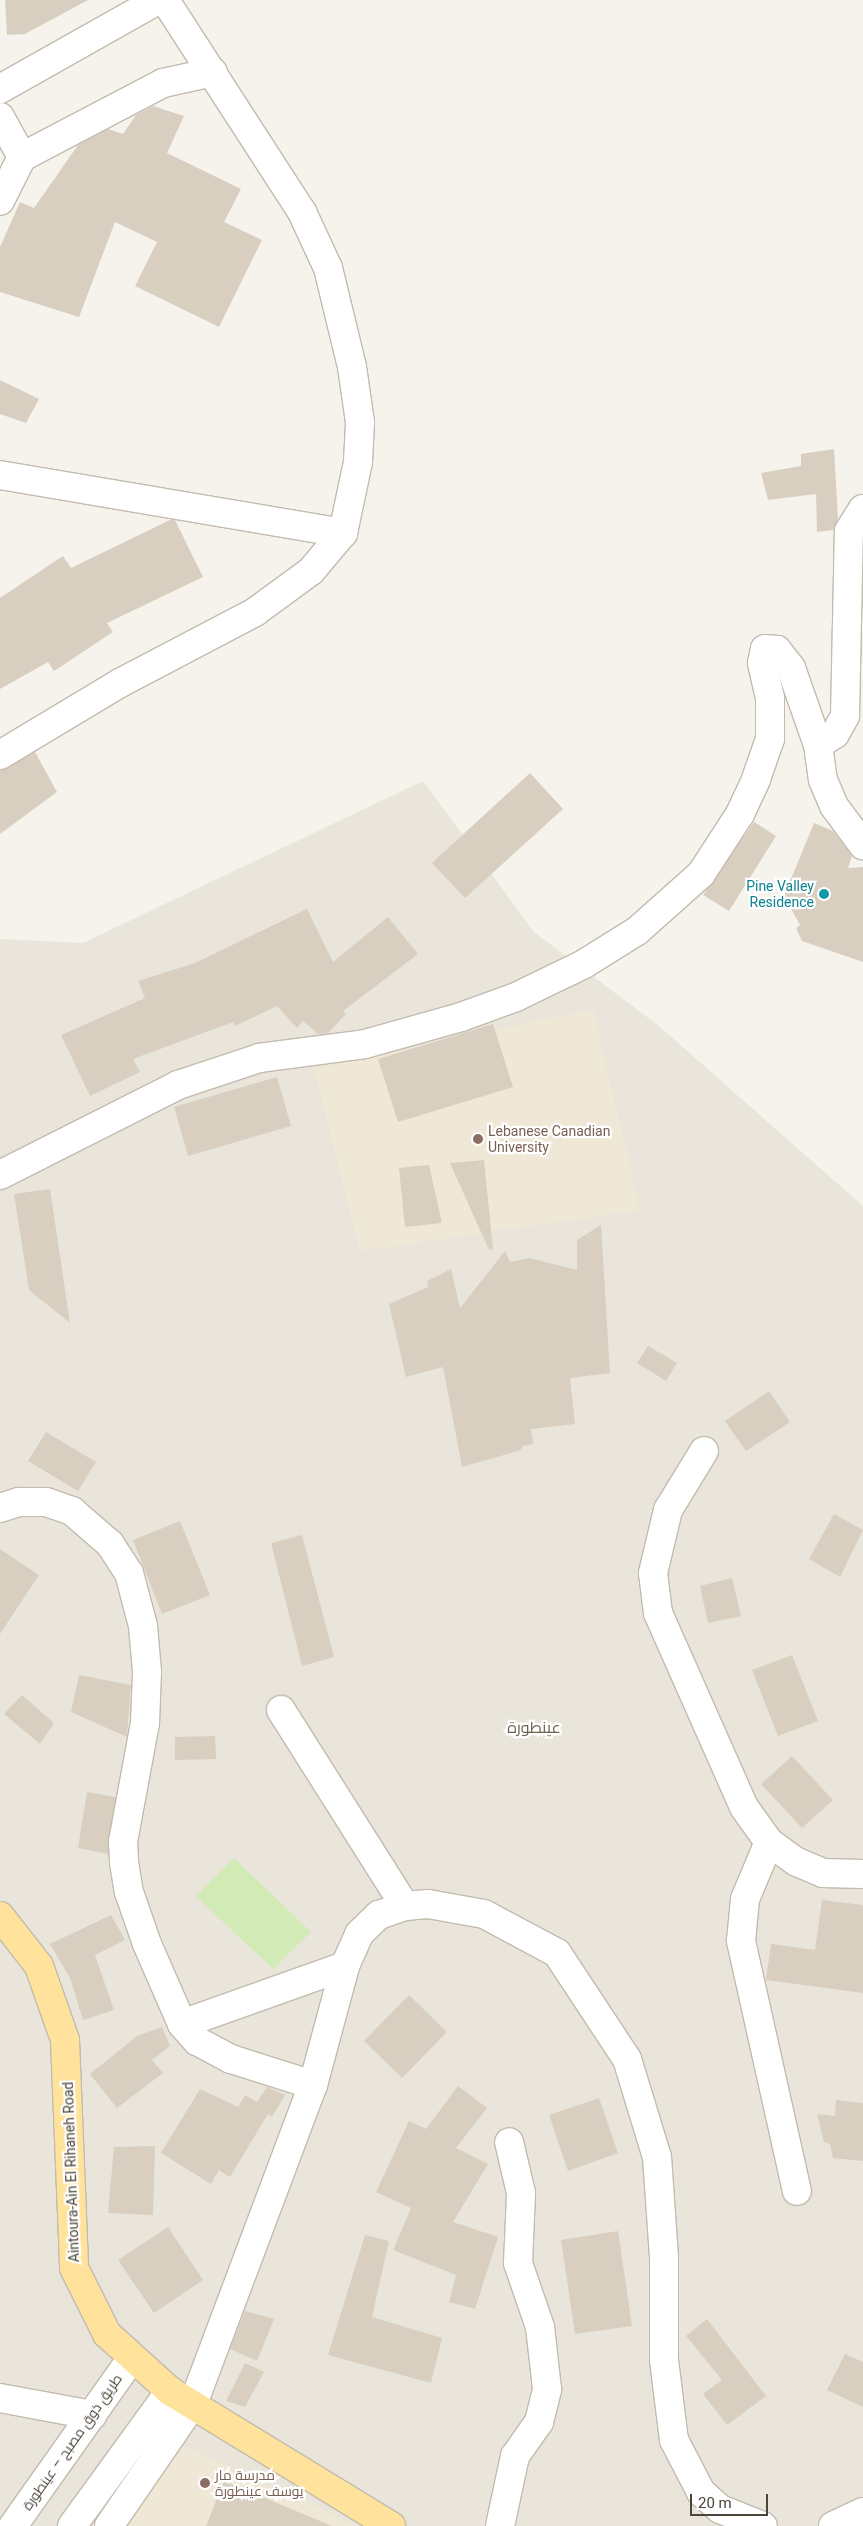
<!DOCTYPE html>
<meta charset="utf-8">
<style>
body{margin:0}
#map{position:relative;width:863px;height:2526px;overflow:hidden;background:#f6f3ec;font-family:Roboto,Cairo,sans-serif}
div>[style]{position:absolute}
.residential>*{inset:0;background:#eae5da}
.education>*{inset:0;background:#efe8d6}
.green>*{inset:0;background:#d2eab5}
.building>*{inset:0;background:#d8cfc1}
.roads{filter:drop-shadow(1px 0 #c2bbae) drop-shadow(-1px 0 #c2bbae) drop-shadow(0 1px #c2bbae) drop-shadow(0 -1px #c2bbae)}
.minor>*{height:28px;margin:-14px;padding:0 14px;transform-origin:14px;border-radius:14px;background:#fff}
.major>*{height:28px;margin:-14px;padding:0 14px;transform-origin:14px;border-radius:14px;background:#ffe39c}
.dots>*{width:14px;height:14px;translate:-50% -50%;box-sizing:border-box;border:2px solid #fff;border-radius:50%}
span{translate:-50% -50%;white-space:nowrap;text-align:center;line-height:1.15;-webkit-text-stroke:4.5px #fff;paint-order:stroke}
.culture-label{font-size:14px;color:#0d838f}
.right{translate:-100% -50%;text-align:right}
.education-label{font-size:14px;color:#785e54}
.left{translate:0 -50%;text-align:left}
.street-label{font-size:14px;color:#4b4439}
.quarter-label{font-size:16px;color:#6e6250}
.scale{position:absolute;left:690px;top:2494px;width:78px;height:22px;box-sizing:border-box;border:2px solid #4b4439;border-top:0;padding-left:6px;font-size:15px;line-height:18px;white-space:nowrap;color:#4b4439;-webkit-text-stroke:4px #fff;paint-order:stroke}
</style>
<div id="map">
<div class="residential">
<div style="clip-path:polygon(423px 781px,534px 932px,659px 1026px,863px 1206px,863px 2526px,0 2526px,0 939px,83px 943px)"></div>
</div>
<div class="education">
<div style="clip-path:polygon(593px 1009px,640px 1210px,360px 1251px,314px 1069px)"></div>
<div style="clip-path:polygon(172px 2441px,357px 2526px,120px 2526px)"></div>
</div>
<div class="green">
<div style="clip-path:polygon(234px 1858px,311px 1932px,273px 1969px,196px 1896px)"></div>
</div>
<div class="building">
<div style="clip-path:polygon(5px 0,88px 0,25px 34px,7px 35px)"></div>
<div style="clip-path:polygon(153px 106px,184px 116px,167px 153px,241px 189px,224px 222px,262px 240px,219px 327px,135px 286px,157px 242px,115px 222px,79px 317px,0 292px,0 247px,20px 202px,34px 208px,78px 145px,108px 129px,123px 134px,136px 115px)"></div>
<div style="clip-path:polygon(0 380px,39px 399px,26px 423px,0 414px)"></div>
<div style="clip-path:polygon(834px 449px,838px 519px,834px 530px,817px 532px,816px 494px,768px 500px,761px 473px,801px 466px,801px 454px)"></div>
<div style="clip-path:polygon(170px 520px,175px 520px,203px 577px,107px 623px,113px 632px,54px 671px,48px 662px,0 689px,0 598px,63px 556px,71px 568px)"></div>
<div style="clip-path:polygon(35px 752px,57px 792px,0 834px,0 771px)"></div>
<div style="clip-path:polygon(530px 773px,563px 809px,465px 898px,432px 863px)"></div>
<div style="clip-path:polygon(754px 822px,776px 836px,729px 911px,703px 895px)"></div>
<div style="clip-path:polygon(814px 823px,833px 831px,852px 856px,848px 868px,863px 867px,863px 962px,802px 941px,796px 928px,800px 925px,784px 896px)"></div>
<div style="clip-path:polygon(307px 909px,333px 962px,388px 917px,418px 954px,343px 1011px,346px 1014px,328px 1033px,318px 1034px,303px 1021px,297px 1028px,277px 1006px,235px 1026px,233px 1022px,133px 1059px,140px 1072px,90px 1096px,61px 1035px,145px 998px,138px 981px,195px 963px)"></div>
<div style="clip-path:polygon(493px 1024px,513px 1087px,398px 1122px,378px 1059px)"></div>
<div style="clip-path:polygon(277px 1077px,291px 1126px,188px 1156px,174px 1107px)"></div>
<div style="clip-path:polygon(484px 1160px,493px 1249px,489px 1250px,450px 1163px)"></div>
<div style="clip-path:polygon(429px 1165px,442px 1223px,405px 1227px,399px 1168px)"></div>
<div style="clip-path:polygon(50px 1189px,70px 1323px,29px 1290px,14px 1194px)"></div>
<div style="clip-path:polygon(601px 1225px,610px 1373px,570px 1378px,575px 1424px,531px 1429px,533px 1444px,522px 1446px,521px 1450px,462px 1467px,443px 1367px,406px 1377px,389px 1304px,428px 1287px,427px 1281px,451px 1269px,460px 1308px,505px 1251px,510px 1262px,530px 1258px,577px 1270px,577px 1240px)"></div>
<div style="clip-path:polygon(648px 1346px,677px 1363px,666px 1381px,637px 1363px)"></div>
<div style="clip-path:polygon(769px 1391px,790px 1422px,746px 1451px,725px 1421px)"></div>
<div style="clip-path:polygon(46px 1432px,96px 1462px,78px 1491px,28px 1461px)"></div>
<div style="clip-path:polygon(834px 1514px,863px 1530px,840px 1577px,809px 1559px)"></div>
<div style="clip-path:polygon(180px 1521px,210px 1595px,162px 1614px,133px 1540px)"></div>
<div style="clip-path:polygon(302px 1535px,334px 1657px,302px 1666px,271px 1543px)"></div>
<div style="clip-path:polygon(0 1549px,39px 1575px,0 1634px)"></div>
<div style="clip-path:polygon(732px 1578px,741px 1616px,708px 1623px,700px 1586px)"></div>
<div style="clip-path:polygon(792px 1655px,818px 1721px,778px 1736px,752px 1670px)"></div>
<div style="clip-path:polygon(79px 1675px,131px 1685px,127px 1737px,71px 1712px)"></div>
<div style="clip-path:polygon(22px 1695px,54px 1723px,40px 1744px,4px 1714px)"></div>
<div style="clip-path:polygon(215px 1736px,216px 1759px,175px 1760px,175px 1737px)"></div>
<div style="clip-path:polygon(792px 1756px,833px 1800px,802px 1828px,761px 1784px)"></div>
<div style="clip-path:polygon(87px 1792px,116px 1797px,108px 1854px,78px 1848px)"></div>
<div style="clip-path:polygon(822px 1900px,863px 1905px,863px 1993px,766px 1980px,771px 1944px,815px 1950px)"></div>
<div style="clip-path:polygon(111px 1915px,125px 1940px,95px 1955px,114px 2010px,83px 2020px,70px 1978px,50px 1944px)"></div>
<div style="clip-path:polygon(409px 1995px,447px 2032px,402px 2078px,364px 2041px)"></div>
<div style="clip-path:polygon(162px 2027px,170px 2046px,152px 2060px,163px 2073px,117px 2108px,90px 2074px,137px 2036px)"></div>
<div style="clip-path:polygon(458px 2086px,487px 2108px,456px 2148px,488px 2164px,453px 2222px,498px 2237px,475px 2309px,449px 2302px,456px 2275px,393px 2250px,411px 2208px,376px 2192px,409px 2121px,426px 2129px)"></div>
<div style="clip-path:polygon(267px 2087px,285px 2095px,272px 2117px,268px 2114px,230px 2177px,219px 2170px,211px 2184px,161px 2153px,200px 2089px,238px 2107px,245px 2095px,257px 2102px)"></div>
<div style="clip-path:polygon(599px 2098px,618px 2153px,568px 2171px,549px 2115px)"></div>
<div style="clip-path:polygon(836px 2100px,863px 2103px,863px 2161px,833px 2158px,830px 2144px,824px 2142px,817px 2114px,835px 2116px)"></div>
<div style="clip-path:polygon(155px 2146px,153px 2215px,108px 2213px,114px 2147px)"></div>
<div style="clip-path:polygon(168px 2227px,203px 2280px,154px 2313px,118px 2260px)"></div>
<div style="clip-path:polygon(618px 2231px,632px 2326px,575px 2334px,561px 2240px)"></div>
<div style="clip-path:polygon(365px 2235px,389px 2241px,372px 2317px,442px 2338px,431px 2383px,328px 2355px)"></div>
<div style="clip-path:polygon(245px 2311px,274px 2319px,257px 2361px,230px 2349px)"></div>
<div style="clip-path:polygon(707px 2319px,766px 2396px,727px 2425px,703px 2394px,722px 2380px,686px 2336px)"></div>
<div style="clip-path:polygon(845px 2354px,863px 2362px,863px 2407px,827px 2390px)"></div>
<div style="clip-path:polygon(245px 2363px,264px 2372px,245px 2407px,226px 2401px)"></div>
<div style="clip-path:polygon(224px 2481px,332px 2526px,206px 2526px)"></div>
</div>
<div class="roads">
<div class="minor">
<div style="left:0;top:89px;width:181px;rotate:-29.4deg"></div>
<div style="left:0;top:117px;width:46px;rotate:61.2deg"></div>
<div style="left:22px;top:157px;width:49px;rotate:116.6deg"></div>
<div style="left:22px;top:157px;width:159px;rotate:-27.7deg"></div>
<div style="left:163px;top:83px;width:51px;rotate:-12.4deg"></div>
<div style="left:0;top:475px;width:348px;rotate:9.6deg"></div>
<div style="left:818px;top:745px;width:20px;rotate:-33deg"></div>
<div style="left:835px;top:734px;width:21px;rotate:-61deg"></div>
<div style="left:845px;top:716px;width:185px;rotate:-88.8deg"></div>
<div style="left:849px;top:531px;width:26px;rotate:-58deg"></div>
<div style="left:0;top:755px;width:140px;rotate:-31deg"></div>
<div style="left:120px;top:683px;width:153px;rotate:-27.7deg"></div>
<div style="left:255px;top:612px;width:69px;rotate:-36.2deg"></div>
<div style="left:311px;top:571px;width:50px;rotate:-49.9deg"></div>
<div style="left:343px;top:533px;width:73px;rotate:-78.1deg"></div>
<div style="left:358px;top:462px;width:40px;rotate:-87.1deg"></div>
<div style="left:360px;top:422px;width:56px;rotate:-98.3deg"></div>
<div style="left:352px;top:367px;width:102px;rotate:-103.6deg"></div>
<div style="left:328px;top:268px;width:62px;rotate:-114.9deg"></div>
<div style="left:302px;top:212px;width:252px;rotate:-122.9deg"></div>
<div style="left:0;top:1175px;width:199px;rotate:-26.8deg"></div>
<div style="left:178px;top:1085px;width:85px;rotate:-18.4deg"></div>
<div style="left:259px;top:1058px;width:107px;rotate:-7.5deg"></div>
<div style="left:365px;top:1044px;width:100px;rotate:-15.7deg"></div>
<div style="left:461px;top:1017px;width:59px;rotate:-20deg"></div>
<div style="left:516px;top:997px;width:76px;rotate:-25.9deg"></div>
<div style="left:584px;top:964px;width:62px;rotate:-31.9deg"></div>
<div style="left:637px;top:931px;width:86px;rotate:-41.7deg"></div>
<div style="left:701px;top:874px;width:72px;rotate:-57deg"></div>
<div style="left:740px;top:814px;width:38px;rotate:-65deg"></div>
<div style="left:756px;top:779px;width:42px;rotate:-70.7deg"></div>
<div style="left:770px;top:739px;width:41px;rotate:-90deg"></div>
<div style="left:770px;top:698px;width:36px;rotate:-103deg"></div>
<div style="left:762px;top:663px;width:14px;rotate:-78deg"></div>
<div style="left:765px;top:649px;width:12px;rotate:5deg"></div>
<div style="left:777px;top:650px;width:23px;rotate:52deg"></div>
<div style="left:791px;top:668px;width:82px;rotate:70.7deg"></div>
<div style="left:818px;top:745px;width:35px;rotate:82deg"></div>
<div style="left:823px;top:780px;width:28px;rotate:67deg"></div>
<div style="left:834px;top:806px;width:49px;rotate:53.4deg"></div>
<div style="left:704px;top:1451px;width:69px;rotate:121.4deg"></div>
<div style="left:668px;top:1510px;width:65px;rotate:103.4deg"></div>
<div style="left:653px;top:1573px;width:40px;rotate:82.9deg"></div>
<div style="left:658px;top:1613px;width:212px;rotate:66.1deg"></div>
<div style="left:744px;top:1807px;width:43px;rotate:54.5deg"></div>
<div style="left:769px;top:1842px;width:34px;rotate:36deg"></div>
<div style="left:797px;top:1862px;width:28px;rotate:23deg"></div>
<div style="left:823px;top:1873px;width:40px;rotate:1.4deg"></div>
<div style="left:0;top:1508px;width:20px;rotate:-18deg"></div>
<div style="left:19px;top:1502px;width:27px"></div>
<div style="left:46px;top:1502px;width:28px;rotate:19deg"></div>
<div style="left:72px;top:1511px;width:50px;rotate:41deg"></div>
<div style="left:110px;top:1544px;width:35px;rotate:57deg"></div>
<div style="left:129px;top:1573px;width:55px;rotate:75.2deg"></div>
<div style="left:143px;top:1626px;width:46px;rotate:85deg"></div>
<div style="left:147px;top:1672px;width:51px;rotate:92.2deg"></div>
<div style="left:145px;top:1723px;width:121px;rotate:100.5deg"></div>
<div style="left:123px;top:1842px;width:20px;rotate:87deg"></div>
<div style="left:124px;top:1862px;width:30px;rotate:81deg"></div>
<div style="left:129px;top:1892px;width:55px;rotate:70.9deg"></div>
<div style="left:147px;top:1944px;width:87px;rotate:66.4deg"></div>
<div style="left:182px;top:2024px;width:23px;rotate:49deg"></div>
<div style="left:197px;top:2041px;width:38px;rotate:28deg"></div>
<div style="left:231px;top:2059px;width:86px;rotate:17.6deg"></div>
<div style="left:281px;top:1710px;width:232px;rotate:57.7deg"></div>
<div style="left:769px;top:1842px;width:62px;rotate:112.8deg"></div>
<div style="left:745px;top:1899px;width:42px;rotate:95.4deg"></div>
<div style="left:741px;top:1941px;width:256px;rotate:77.4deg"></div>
<div style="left:182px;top:2024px;width:173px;rotate:-19.6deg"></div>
<div style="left:0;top:2398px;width:94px;rotate:10.5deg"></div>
<div style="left:13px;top:2526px;width:206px;rotate:-54.7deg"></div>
<div style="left:72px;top:2526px;width:167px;rotate:-54deg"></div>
<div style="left:109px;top:2526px;width:148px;rotate:-55.5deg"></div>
<div style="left:193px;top:2404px;width:341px;rotate:-69.4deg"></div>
<div style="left:313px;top:2085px;width:123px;rotate:-74.9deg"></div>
<div style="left:345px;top:1966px;width:35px;rotate:-66deg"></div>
<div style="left:359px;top:1934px;width:28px;rotate:-44deg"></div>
<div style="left:379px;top:1915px;width:28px;rotate:-19deg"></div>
<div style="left:405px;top:1906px;width:23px;rotate:-5deg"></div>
<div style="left:428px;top:1904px;width:57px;rotate:10.1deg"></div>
<div style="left:484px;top:1914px;width:83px;rotate:28.1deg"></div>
<div style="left:557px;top:1953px;width:127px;rotate:56.6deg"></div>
<div style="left:627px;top:2059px;width:102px;rotate:73deg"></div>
<div style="left:657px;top:2157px;width:100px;rotate:86deg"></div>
<div style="left:664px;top:2257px;width:103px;rotate:90deg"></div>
<div style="left:664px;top:2360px;width:81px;rotate:82.9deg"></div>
<div style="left:674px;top:2440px;width:59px;rotate:62.6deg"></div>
<div style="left:701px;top:2492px;width:25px;rotate:42deg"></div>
<div style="left:720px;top:2509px;width:46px;rotate:21.6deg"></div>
<div style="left:500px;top:2526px;width:72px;rotate:-77.9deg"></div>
<div style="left:515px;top:2456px;width:42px;rotate:-54.8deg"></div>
<div style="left:539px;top:2422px;width:34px;rotate:-76deg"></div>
<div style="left:547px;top:2389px;width:62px;rotate:-96.4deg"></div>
<div style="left:540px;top:2327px;width:68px;rotate:-109deg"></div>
<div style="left:518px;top:2263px;width:70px;rotate:-87.5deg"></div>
<div style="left:521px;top:2193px;width:52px;rotate:-103.2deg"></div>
<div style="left:833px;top:2526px;width:33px;rotate:-25deg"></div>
</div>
<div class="major">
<div style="left:0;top:1916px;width:63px;rotate:52deg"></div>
<div style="left:39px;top:1966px;width:78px;rotate:70.6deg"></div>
<div style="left:65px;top:2040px;width:228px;rotate:87.7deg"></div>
<div style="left:74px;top:2268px;width:74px;rotate:63.4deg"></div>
<div style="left:107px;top:2334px;width:85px;rotate:42.1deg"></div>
<div style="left:170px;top:2391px;width:259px;rotate:31.4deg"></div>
</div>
</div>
<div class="dots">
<div style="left:824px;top:894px;background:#0f9aa8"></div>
<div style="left:478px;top:1139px;background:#8d6e63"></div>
<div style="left:205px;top:2483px;background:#8d6e63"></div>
</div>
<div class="culture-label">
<span class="right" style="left:814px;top:894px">Pine Valley<br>Residence</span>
</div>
<div class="education-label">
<span class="left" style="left:488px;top:1139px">Lebanese Canadian<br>University</span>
<span class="left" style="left:215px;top:2483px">مدرسة مار<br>يوسف عينطورة</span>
</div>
<div class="street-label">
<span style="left:71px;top:2172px;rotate:-92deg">Aintoura-Ain El Rihaneh Road</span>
<span style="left:72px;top:2442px;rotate:-55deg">طريق ذوق مصبح – عينطورة</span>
</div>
<div class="quarter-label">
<span style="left:534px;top:1728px">عينطورة</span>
</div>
<div class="scale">20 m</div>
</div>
